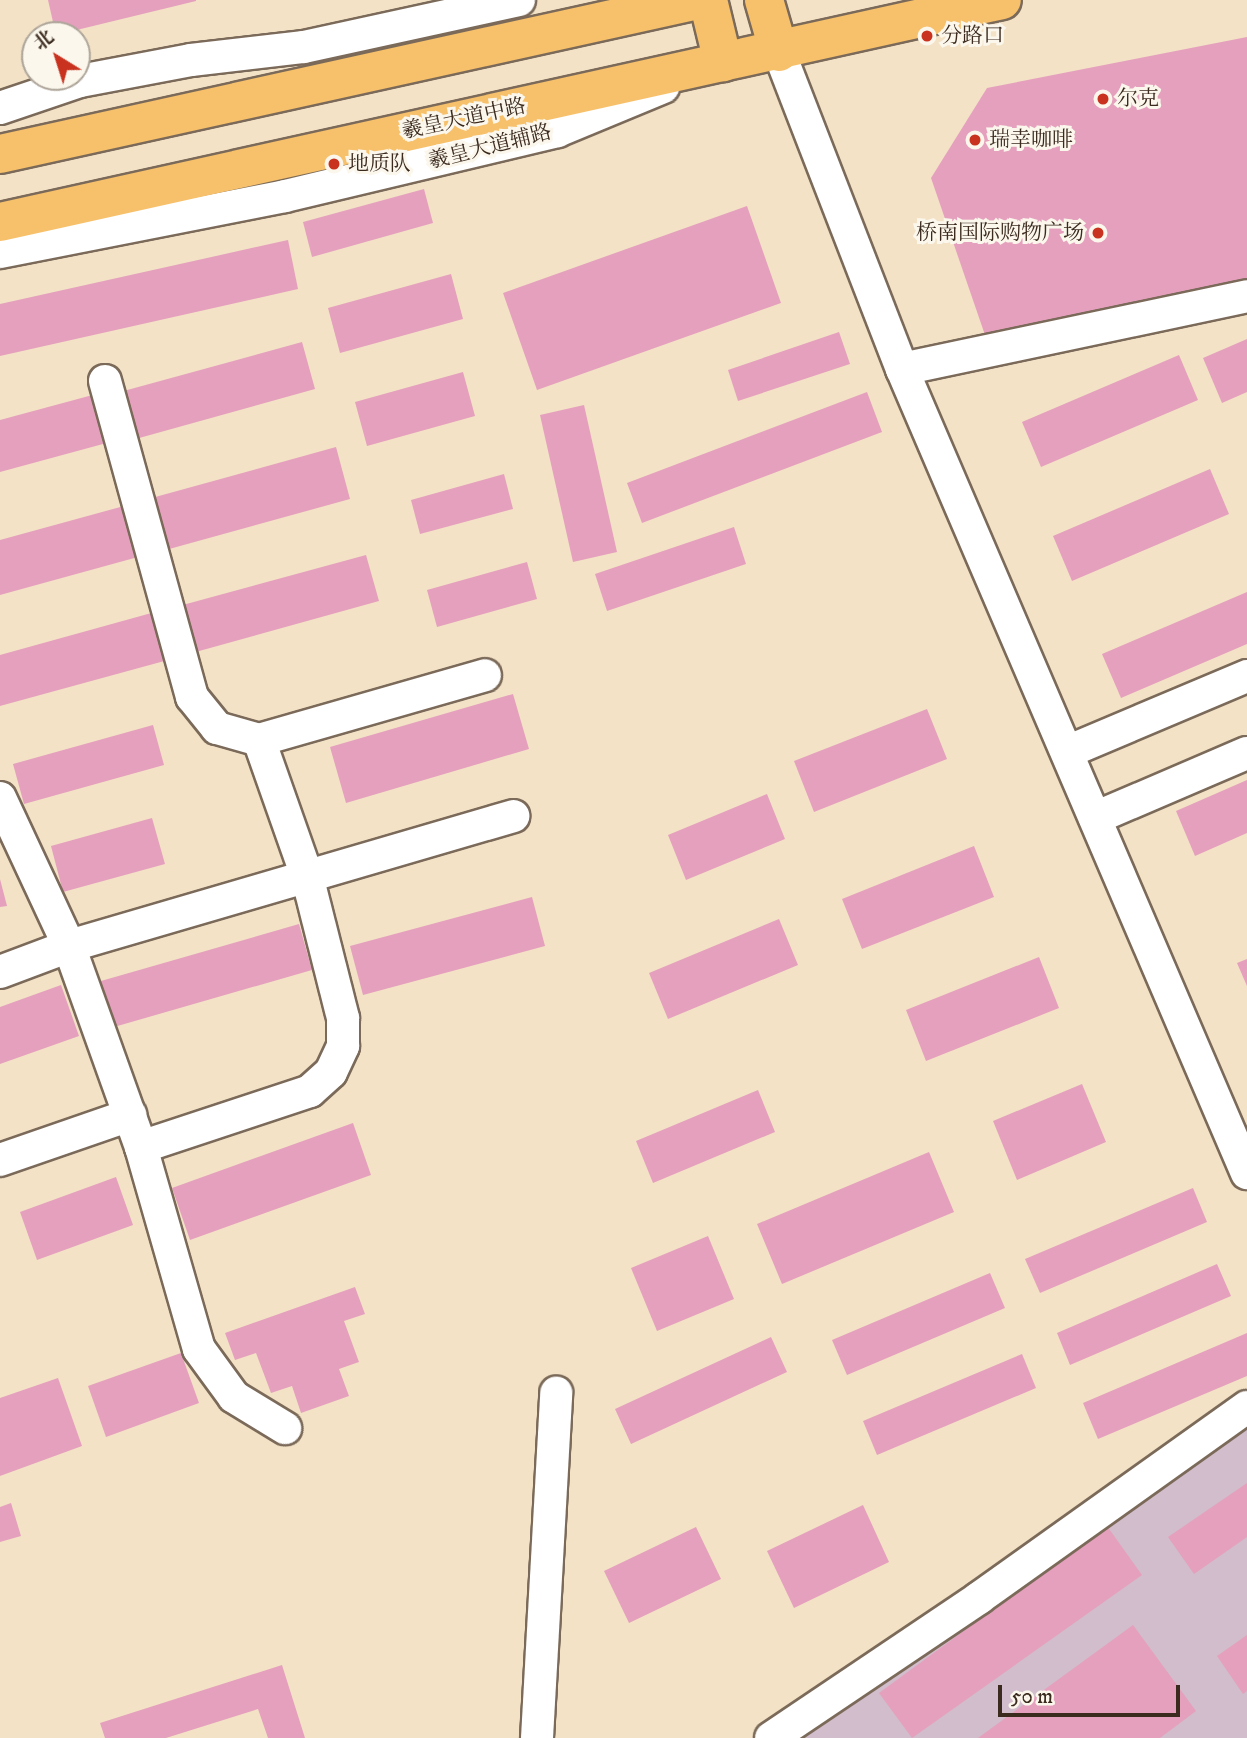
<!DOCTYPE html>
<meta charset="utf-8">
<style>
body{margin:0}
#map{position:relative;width:1247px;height:1738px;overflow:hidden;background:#f3e2c6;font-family:"IM FELL DW Pica","Noto Serif SC",serif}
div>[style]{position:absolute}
.industrial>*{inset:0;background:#d1bdcb}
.building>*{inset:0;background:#e5a0bd}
.roads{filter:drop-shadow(2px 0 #7b6a59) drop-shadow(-2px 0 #7b6a59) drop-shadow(0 2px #7b6a59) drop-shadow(0 -2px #7b6a59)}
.minor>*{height:32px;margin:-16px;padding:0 16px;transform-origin:16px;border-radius:16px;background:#fff}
.major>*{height:38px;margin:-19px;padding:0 19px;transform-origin:19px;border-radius:19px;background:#f7c06b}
.dots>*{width:19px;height:19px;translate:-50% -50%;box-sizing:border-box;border:4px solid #fbf7ec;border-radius:50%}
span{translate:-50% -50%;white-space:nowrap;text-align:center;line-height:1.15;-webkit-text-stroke:6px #fbf7ec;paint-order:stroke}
.poi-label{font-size:21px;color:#3b2a1e}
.left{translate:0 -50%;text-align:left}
.right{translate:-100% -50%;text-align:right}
.street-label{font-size:21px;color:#3b2a1e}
.north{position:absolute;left:21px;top:21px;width:70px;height:70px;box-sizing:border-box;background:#fbf7ec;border:2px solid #aea59a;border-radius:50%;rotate:322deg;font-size:19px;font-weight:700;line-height:28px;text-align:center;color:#3b2a1e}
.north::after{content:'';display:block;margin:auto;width:24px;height:32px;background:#c8321e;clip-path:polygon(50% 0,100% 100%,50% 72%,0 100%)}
.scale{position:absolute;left:998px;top:1685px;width:182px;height:32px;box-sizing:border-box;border:4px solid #3b2a1e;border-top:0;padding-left:9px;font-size:21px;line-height:24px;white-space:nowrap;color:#3b2a1e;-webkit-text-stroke:5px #fbf7ec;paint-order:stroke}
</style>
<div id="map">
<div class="industrial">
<div style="clip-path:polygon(1247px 1423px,1247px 1738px,752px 1738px)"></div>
</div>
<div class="building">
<div style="clip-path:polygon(48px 0,196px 0,196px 1px,56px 35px)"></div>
<div style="clip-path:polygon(1247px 37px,1247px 287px,986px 338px,931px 178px,987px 88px)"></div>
<div style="clip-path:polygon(424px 189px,433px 223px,312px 257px,303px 222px)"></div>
<div style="clip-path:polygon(747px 206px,781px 303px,537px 390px,503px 293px)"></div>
<div style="clip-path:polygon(288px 240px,298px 289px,0 356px,0 304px)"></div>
<div style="clip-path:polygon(451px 274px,463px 319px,340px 353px,328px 308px)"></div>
<div style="clip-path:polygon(839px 332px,850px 364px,738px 401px,728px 370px)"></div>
<div style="clip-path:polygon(1247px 339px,1247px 392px,1222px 403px,1203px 358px)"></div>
<div style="clip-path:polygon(302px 342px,315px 389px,132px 440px,120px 392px)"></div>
<div style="clip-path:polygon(1179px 355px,1198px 400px,1041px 467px,1022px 422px)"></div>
<div style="clip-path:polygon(463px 372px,475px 416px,367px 446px,355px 402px)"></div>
<div style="clip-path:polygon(867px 392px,882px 432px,642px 523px,627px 483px)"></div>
<div style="clip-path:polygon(100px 393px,114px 441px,0 472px,0 420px)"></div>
<div style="clip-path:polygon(584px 405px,617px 552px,573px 562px,540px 415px)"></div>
<div style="clip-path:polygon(336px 447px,350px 499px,162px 551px,148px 499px)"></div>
<div style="clip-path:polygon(1210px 469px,1229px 514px,1072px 581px,1053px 536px)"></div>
<div style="clip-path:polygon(504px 474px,513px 509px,420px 534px,411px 500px)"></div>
<div style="clip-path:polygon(124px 506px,138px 557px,0 595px,0 540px)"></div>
<div style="clip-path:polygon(734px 527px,746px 564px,607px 611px,595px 574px)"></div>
<div style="clip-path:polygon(366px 555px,379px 601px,192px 653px,179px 606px)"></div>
<div style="clip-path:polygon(527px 562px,537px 599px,437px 627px,427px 590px)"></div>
<div style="clip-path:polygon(1247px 592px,1247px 644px,1121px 698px,1102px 654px)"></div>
<div style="clip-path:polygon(155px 612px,168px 660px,0 706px,0 655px)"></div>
<div style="clip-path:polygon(513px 694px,529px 749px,346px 803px,330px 747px)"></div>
<div style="clip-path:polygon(927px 709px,947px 759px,814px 812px,794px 761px)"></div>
<div style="clip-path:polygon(153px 725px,164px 765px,24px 804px,13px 764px)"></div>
<div style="clip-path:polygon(1247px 780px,1247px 833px,1195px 856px,1176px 811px)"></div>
<div style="clip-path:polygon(767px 794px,785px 839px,686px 880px,668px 835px)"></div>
<div style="clip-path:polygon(152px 818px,165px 864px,63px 892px,51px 846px)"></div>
<div style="clip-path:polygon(974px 846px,994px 897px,862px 949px,842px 899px)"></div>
<div style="clip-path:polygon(0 879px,7px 906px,0 907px)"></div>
<div style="clip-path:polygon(532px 897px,545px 946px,363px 995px,350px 946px)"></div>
<div style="clip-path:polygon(779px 919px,798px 965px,668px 1019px,649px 973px)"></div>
<div style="clip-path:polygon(299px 924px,312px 970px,114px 1027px,101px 981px)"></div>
<div style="clip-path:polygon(1039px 957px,1059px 1008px,926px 1061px,906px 1010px)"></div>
<div style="clip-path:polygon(1247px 959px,1247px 986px,1237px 963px)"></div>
<div style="clip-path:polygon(61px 985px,79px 1036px,0 1064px,0 1007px)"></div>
<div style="clip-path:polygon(1082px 1084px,1106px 1142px,1017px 1180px,993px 1121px)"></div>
<div style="clip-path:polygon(758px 1090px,775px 1132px,653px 1183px,636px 1141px)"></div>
<div style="clip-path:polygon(353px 1123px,371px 1175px,190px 1240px,172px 1188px)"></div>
<div style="clip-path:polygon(929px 1152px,954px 1212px,782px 1284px,757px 1224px)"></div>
<div style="clip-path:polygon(116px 1177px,133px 1225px,37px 1260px,20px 1212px)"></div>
<div style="clip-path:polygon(1193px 1188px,1207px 1222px,1040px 1293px,1025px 1259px)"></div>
<div style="clip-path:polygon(708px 1236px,734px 1299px,657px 1331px,631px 1268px)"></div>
<div style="clip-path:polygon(1217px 1264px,1231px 1296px,1070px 1365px,1057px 1333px)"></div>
<div style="clip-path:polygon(990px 1273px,1005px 1308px,847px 1375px,832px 1340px)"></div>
<div style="clip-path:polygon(355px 1287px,365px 1314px,344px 1321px,359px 1362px,339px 1369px,349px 1396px,301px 1413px,292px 1386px,271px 1393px,256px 1353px,235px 1360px,225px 1333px)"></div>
<div style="clip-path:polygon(1247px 1333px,1247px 1376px,1098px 1439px,1083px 1403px)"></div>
<div style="clip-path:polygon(771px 1337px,787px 1372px,631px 1444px,615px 1409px)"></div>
<div style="clip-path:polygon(181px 1353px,199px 1403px,106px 1437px,88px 1386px)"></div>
<div style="clip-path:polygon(1022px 1354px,1036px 1388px,877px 1455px,863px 1421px)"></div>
<div style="clip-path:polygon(58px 1378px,82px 1446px,0 1476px,0 1398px)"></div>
<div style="clip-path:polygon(1247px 1483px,1247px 1537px,1194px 1574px,1168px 1537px)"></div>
<div style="clip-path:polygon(11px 1503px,21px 1536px,0 1542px,0 1507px)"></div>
<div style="clip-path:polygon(863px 1505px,889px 1562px,794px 1608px,767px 1551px)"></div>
<div style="clip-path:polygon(1107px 1526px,1142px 1575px,912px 1738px,879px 1693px)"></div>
<div style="clip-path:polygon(696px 1527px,721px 1579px,629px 1623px,604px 1571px)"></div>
<div style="clip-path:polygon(1133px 1625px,1196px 1711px,1160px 1738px,978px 1738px)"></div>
<div style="clip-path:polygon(1247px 1635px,1247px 1691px,1243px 1694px,1217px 1656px)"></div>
<div style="clip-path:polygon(282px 1665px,305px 1738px,268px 1738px,258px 1709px,166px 1738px,105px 1738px,100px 1723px)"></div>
</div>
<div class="roads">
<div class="minor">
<div style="left:779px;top:52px;width:340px;rotate:68.8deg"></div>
<div style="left:902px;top:369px;width:875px;rotate:66.78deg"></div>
<div style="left:0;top:108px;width:84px;rotate:-18.6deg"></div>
<div style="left:80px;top:81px;width:113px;rotate:-10.7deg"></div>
<div style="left:191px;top:60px;width:114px;rotate:-6.6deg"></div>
<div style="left:304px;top:47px;width:220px;rotate:-12.3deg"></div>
<div style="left:0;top:252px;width:290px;rotate:-11.1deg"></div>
<div style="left:285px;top:196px;width:280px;rotate:-13.4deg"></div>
<div style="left:557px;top:131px;width:115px;rotate:-22.5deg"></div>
<div style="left:902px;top:369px;width:353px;rotate:-11.9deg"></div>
<div style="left:105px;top:381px;width:328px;rotate:74.6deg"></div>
<div style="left:192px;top:697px;width:40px;rotate:51deg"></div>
<div style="left:217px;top:728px;width:44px;rotate:15.9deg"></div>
<div style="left:1067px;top:752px;width:195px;rotate:-22.9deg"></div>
<div style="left:0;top:798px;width:163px;rotate:65deg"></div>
<div style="left:69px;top:946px;width:463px;rotate:-16.3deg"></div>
<div style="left:1095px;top:818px;width:165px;rotate:-23.2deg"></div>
<div style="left:0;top:972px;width:74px;rotate:-20.6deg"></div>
<div style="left:69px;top:946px;width:214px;rotate:70.3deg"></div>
<div style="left:141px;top:1147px;width:210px;rotate:74deg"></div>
<div style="left:199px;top:1349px;width:59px;rotate:53.9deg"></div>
<div style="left:234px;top:1397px;width:60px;rotate:31.3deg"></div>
<div style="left:141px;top:1147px;width:178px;rotate:-18.3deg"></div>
<div style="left:310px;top:1091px;width:28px;rotate:-42deg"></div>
<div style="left:331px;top:1072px;width:29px;rotate:-65deg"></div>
<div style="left:343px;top:1046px;width:28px;rotate:-90deg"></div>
<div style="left:343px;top:1018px;width:146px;rotate:-104.2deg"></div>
<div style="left:307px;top:876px;width:144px;rotate:-109.4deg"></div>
<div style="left:259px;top:740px;width:235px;rotate:-16deg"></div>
<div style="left:0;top:1160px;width:138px;rotate:-19.1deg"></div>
<div style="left:537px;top:1738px;width:346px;rotate:-86.8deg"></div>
<div style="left:771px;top:1738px;width:251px;rotate:-33.9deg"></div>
<div style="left:979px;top:1598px;width:329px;rotate:-35.5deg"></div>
</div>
<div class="major">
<div style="left:708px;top:0;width:64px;rotate:76.4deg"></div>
<div style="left:764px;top:0;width:54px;rotate:73.9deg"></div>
<div style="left:0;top:154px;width:715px;rotate:-12.44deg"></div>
<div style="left:0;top:222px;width:1026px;rotate:-12.49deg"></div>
</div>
</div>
<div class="dots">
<div style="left:927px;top:36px;background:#c8321e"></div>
<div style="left:1103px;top:99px;background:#c8321e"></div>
<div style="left:975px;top:140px;background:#c8321e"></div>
<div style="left:334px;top:164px;background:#c8321e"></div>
<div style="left:1098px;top:233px;background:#c8321e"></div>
</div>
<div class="poi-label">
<span class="left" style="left:941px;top:36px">分路口</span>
<span class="left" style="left:1117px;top:99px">尔克</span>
<span class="left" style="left:989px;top:140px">瑞幸咖啡</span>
<span class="left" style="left:348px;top:164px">地质队</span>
<span class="right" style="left:1084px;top:233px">桥南国际购物广场</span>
</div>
<div class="street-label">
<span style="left:464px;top:119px;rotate:-12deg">羲皇大道中路</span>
<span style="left:490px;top:147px;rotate:-14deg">羲皇大道辅路</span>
</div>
<div class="north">北</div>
<div class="scale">50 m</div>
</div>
